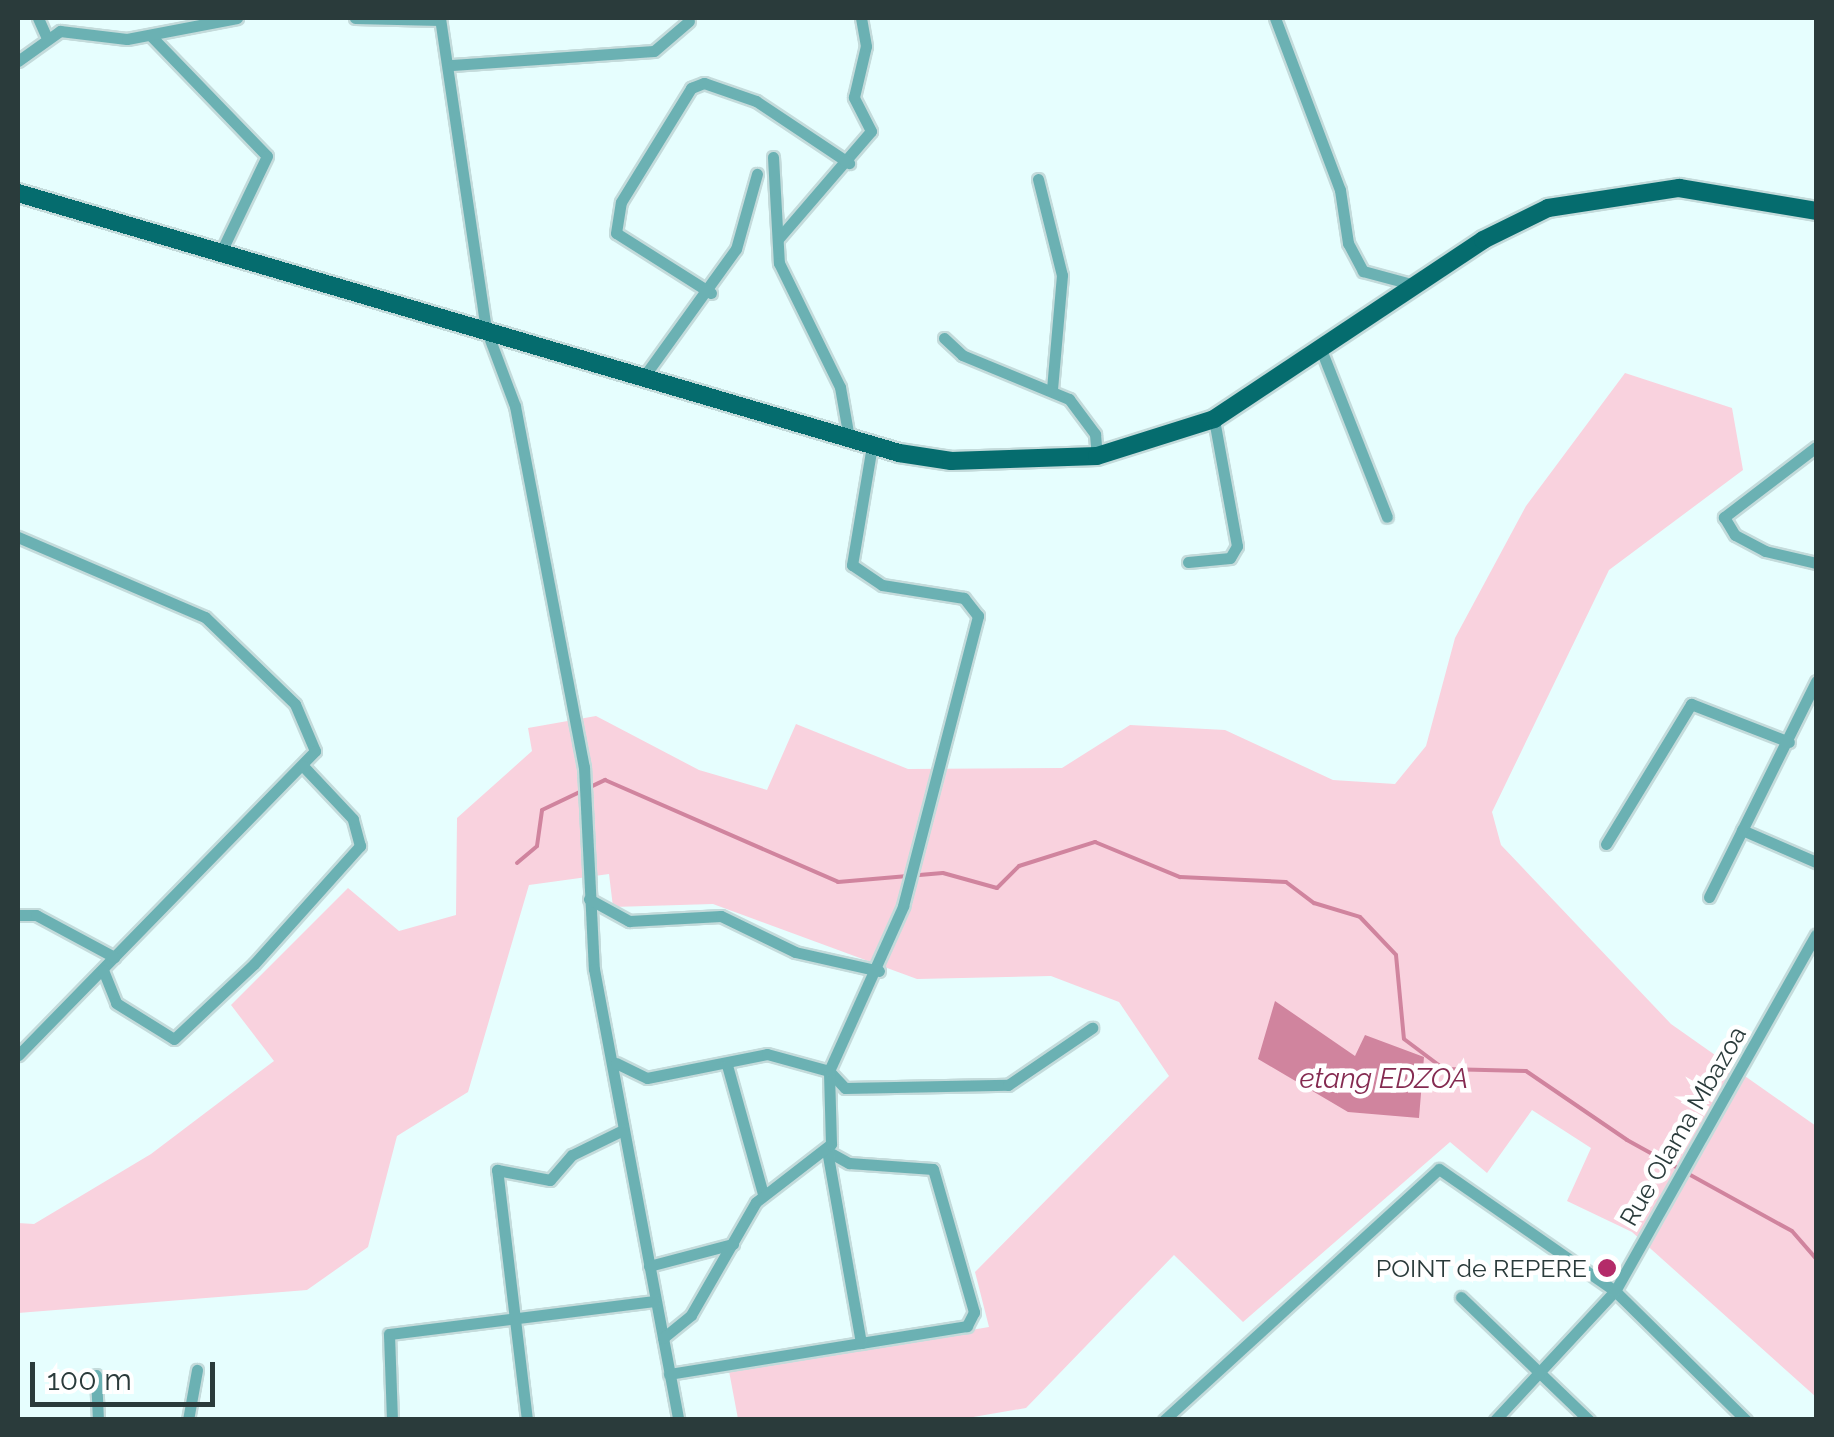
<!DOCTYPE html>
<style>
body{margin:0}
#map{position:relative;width:1834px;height:1437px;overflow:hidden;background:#e6fefe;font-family:Raleway,sans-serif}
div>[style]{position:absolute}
.green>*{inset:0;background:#f9d2de}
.water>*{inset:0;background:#d0849e}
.stream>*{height:4px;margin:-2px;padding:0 2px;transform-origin:2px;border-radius:2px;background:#d0849e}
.roads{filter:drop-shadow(2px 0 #c4dbdb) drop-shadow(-2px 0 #c4dbdb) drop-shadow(0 2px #c4dbdb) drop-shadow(0 -2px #c4dbdb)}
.street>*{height:11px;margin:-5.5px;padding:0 5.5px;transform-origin:5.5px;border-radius:5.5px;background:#6bb1b3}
.primary>*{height:18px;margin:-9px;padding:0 9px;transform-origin:9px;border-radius:9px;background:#056c6e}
.dots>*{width:28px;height:28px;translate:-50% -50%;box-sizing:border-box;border:5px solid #fff;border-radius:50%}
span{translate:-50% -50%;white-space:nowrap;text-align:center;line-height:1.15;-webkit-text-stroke:9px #fff;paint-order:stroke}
.street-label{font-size:25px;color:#2a3b3b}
.poi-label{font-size:25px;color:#2a3b3b}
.right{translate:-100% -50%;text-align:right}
.water-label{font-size:28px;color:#852b51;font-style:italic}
.frame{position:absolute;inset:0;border:20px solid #2a3b3b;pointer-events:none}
.scale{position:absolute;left:30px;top:1362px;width:185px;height:45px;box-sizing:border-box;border:5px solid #2a3b3b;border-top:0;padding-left:12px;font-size:30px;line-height:35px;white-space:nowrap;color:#2a3b3b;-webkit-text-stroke:8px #fff;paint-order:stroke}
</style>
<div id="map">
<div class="green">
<div style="clip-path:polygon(1625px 373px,1732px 408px,1743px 470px,1609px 570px,1492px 812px,1501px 845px,1671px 1024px,1816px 1126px,1816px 1397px,1632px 1232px,1567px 1201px,1591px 1148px,1532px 1110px,1487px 1173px,1450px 1142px,1243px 1322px,1174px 1255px,1026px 1408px,956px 1420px,738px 1419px,729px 1371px,989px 1327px,975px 1272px,1169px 1076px,1119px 1002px,1051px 976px,917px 979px,713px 904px,613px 907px,609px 874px,529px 885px,468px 1092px,397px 1136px,368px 1247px,307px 1290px,18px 1313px,18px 1223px,34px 1224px,151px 1154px,274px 1061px,231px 1005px,348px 888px,399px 931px,456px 915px,457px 818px,532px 751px,528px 728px,596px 716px,699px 770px,767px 790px,796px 724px,908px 769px,1062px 768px,1130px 725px,1225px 730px,1333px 780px,1395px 784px,1426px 746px,1455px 638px,1526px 506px)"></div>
</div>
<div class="water">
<div style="clip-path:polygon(1275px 1001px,1355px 1056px,1365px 1035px,1424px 1057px,1419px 1118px,1348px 1112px,1258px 1059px)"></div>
</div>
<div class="stream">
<div style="left:517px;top:863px;width:26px;rotate:-40deg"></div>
<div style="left:537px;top:846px;width:36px;rotate:-82deg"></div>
<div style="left:542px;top:810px;width:70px;rotate:-25.5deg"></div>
<div style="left:605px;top:780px;width:254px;rotate:23.6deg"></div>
<div style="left:838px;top:882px;width:105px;rotate:-4.9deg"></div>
<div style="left:943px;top:873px;width:56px;rotate:15.5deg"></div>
<div style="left:997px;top:888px;width:31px;rotate:-45deg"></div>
<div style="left:1019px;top:866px;width:80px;rotate:-17.5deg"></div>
<div style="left:1095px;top:842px;width:92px;rotate:22.4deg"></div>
<div style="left:1180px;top:877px;width:106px;rotate:2.7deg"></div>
<div style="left:1286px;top:882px;width:35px;rotate:37deg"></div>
<div style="left:1314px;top:903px;width:48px;rotate:16.9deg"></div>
<div style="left:1360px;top:917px;width:52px;rotate:46.5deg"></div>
<div style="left:1396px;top:955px;width:84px;rotate:84.6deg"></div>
<div style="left:1404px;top:1039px;width:50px;rotate:36.9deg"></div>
<div style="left:1444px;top:1069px;width:82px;rotate:1.4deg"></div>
<div style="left:1526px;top:1071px;width:122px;rotate:34.3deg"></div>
<div style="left:1627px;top:1140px;width:188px;rotate:28.9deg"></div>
<div style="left:1792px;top:1231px;width:37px;rotate:49deg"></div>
</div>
<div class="roads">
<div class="street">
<div style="left:38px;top:18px;width:20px;rotate:66deg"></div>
<div style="left:355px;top:18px;width:85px;rotate:1.3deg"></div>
<div style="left:440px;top:18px;width:314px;rotate:81.6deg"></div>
<div style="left:486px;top:329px;width:82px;rotate:69.4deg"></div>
<div style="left:515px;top:406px;width:368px;rotate:79.2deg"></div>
<div style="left:584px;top:767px;width:202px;rotate:87.2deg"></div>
<div style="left:594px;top:969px;width:459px;rotate:79.4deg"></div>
<div style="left:1275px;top:18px;width:184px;rotate:69.3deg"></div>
<div style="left:1340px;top:190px;width:54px;rotate:81.4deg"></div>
<div style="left:1348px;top:243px;width:32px;rotate:62deg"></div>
<div style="left:1363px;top:271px;width:54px;rotate:15.1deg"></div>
<div style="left:152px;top:37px;width:165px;rotate:46deg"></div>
<div style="left:267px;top:156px;width:106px;rotate:115.6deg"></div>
<div style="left:18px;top:61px;width:52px;rotate:-35.5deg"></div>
<div style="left:60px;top:31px;width:67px;rotate:6.8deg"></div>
<div style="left:127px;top:39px;width:112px;rotate:-10.8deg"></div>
<div style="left:452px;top:65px;width:202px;rotate:-4deg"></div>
<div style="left:654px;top:51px;width:46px;rotate:-40.6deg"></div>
<div style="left:773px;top:157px;width:106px;rotate:86.8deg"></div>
<div style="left:779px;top:263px;width:138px;rotate:63.8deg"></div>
<div style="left:840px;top:387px;width:52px;rotate:80deg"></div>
<div style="left:1038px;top:179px;width:99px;rotate:76deg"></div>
<div style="left:1062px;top:275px;width:114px;rotate:95deg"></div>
<div style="left:779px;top:238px;width:141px;rotate:-49.3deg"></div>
<div style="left:871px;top:131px;width:38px;rotate:-117deg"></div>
<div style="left:854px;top:97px;width:52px;rotate:-76.8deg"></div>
<div style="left:866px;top:46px;width:28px;rotate:-100deg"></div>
<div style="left:711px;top:293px;width:112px;rotate:-147.7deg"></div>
<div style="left:616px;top:233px;width:31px;rotate:-81deg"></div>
<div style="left:621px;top:202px;width:134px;rotate:-58.4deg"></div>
<div style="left:691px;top:88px;width:14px;rotate:-21deg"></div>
<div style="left:704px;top:83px;width:55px;rotate:19.1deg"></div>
<div style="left:756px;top:101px;width:112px;rotate:33.7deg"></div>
<div style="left:944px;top:338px;width:25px;rotate:43deg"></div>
<div style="left:962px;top:355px;width:116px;rotate:22.4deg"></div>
<div style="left:1069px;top:399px;width:44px;rotate:53.4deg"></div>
<div style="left:1095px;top:434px;width:22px;rotate:85deg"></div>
<div style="left:1322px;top:352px;width:177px;rotate:68.5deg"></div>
<div style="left:645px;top:375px;width:155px;rotate:-54.2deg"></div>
<div style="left:736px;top:249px;width:78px;rotate:-74.4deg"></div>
<div style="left:1816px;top:447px;width:116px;rotate:142.7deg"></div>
<div style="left:1724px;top:517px;width:21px;rotate:59deg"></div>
<div style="left:1735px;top:535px;width:34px;rotate:28deg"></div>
<div style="left:1765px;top:551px;width:52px;rotate:13.2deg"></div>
<div style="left:18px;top:537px;width:203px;rotate:23.2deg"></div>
<div style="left:205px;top:617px;width:125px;rotate:44deg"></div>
<div style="left:295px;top:704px;width:51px;rotate:66.9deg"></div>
<div style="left:315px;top:751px;width:425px;rotate:134.3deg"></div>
<div style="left:1188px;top:562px;width:42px;rotate:-5.4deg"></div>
<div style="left:1230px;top:558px;width:14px;rotate:-60deg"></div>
<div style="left:1237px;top:546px;width:129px;rotate:-100.3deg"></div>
<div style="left:1742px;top:830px;width:81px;rotate:23.4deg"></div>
<div style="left:1606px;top:844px;width:164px;rotate:-58.7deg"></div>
<div style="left:1691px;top:704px;width:105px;rotate:21.2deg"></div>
<div style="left:1709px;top:897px;width:241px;rotate:-63.6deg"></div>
<div style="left:589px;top:899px;width:46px;rotate:28.8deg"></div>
<div style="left:629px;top:921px;width:92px;rotate:-3.1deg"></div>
<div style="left:721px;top:916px;width:82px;rotate:25.9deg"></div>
<div style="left:795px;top:952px;width:86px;rotate:12.7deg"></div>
<div style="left:18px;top:915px;width:18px"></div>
<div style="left:36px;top:915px;width:89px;rotate:28.3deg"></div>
<div style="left:103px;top:970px;width:35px;rotate:68deg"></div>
<div style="left:116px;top:1003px;width:68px;rotate:31.8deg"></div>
<div style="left:174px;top:1039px;width:110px;rotate:-43.2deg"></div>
<div style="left:254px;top:964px;width:159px;rotate:-48.1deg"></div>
<div style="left:360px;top:846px;width:28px;rotate:-105deg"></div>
<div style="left:353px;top:819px;width:73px;rotate:-133.3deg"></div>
<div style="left:616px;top:1063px;width:34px;rotate:26deg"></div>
<div style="left:647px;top:1078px;width:122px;rotate:-11.3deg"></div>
<div style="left:767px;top:1054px;width:64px;rotate:15.3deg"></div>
<div style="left:829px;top:1071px;width:23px;rotate:47deg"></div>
<div style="left:845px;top:1088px;width:163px;rotate:-1.1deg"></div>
<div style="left:1008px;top:1085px;width:102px;rotate:-34.2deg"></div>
<div style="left:727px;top:1065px;width:134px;rotate:74.4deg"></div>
<div style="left:827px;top:1151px;width:25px;rotate:29deg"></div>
<div style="left:849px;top:1163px;width:84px;rotate:4.1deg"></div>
<div style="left:933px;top:1169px;width:149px;rotate:74deg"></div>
<div style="left:974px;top:1312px;width:16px;rotate:117deg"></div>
<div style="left:967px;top:1326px;width:107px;rotate:170.9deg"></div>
<div style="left:861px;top:1343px;width:195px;rotate:-100deg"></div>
<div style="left:649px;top:1266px;width:87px;rotate:-14.7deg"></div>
<div style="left:1461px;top:1297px;width:178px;rotate:43.9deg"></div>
<div style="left:663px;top:1338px;width:36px;rotate:-39deg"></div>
<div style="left:691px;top:1315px;width:130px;rotate:-60.1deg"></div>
<div style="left:756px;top:1202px;width:95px;rotate:-37.7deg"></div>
<div style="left:831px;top:1144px;width:73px;rotate:-91.6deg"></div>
<div style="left:829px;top:1071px;width:181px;rotate:-65.8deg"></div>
<div style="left:903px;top:906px;width:300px;rotate:-75.5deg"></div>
<div style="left:978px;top:616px;width:23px;rotate:-128deg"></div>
<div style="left:964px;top:598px;width:83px;rotate:-171deg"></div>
<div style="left:882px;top:585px;width:36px;rotate:-146deg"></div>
<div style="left:852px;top:565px;width:122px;rotate:-80.5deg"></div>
<div style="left:669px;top:1374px;width:194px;rotate:-9.2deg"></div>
<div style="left:96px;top:1375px;width:45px;rotate:87.5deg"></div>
<div style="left:188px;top:1420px;width:51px;rotate:-79.8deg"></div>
<div style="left:392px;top:1420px;width:86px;rotate:-92deg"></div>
<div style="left:389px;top:1334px;width:268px;rotate:-7.1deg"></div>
<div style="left:527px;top:1420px;width:252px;rotate:-96.8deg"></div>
<div style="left:497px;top:1170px;width:54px;rotate:10.7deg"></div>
<div style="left:550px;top:1180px;width:33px;rotate:-49deg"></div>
<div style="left:572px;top:1155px;width:57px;rotate:-26.1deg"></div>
<div style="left:1164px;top:1420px;width:372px;rotate:-42.4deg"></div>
<div style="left:1439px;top:1169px;width:214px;rotate:34.7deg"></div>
<div style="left:1615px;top:1291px;width:184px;rotate:44.6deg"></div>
<div style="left:1495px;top:1420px;width:176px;rotate:-47.1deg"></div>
<div style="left:1615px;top:1291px;width:409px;rotate:-60.6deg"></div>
</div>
<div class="primary">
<div style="left:18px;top:193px;width:919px;rotate:16.44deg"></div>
<div style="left:899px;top:453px;width:53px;rotate:8.7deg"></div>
<div style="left:951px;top:461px;width:146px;rotate:-2deg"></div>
<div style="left:1097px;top:456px;width:123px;rotate:-17.5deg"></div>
<div style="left:1214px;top:419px;width:323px;rotate:-33.6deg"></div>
<div style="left:1483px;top:240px;width:72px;rotate:-26.2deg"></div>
<div style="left:1548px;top:208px;width:133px;rotate:-8.7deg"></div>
<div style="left:1679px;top:188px;width:139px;rotate:9.5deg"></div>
</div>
</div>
<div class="dots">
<div style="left:1607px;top:1268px;background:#b42b69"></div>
</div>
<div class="street-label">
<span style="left:1683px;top:1126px;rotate:-60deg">Rue Olama Mbazoa</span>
</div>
<div class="poi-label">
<span class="right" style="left:1587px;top:1268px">POINT de REPERE</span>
</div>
<div class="water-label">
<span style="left:1384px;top:1079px">etang EDZOA</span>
</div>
<div class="frame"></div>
<div class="scale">100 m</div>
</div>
